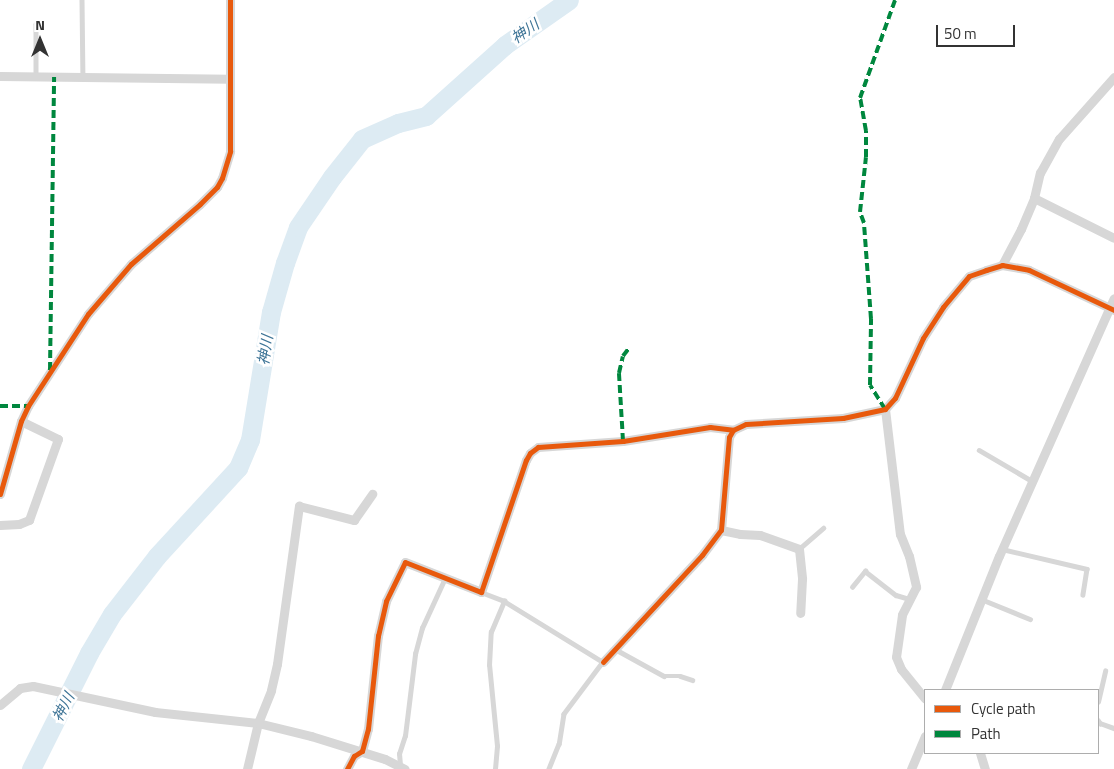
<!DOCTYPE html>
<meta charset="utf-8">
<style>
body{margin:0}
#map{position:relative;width:1114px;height:769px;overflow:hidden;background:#fff;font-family:"Titillium Web","Noto Sans JP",sans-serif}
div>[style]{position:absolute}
.river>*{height:19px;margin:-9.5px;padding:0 9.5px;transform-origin:9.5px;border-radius:9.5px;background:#ddebf3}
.lane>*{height:4.5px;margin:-2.25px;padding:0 2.25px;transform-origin:2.25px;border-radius:2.25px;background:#d7d7d7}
.street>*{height:9px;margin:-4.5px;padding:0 4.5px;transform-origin:4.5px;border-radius:4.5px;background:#d7d7d7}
.quiet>*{height:4px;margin-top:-2px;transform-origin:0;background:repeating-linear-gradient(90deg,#00873e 0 8px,transparent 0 12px)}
.cycleway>*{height:5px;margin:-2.5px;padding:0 2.5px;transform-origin:2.5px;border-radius:2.5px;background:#e8590c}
span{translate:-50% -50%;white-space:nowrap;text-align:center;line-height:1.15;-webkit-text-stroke:5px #fff;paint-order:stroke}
.water-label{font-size:15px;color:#3f7597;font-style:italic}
.legend{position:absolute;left:924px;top:689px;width:175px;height:65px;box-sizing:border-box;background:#fff;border:1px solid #adadad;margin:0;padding:6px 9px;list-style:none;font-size:15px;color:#333}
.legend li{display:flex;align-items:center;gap:10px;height:25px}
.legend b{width:25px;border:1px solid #adadad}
.north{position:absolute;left:15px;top:15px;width:50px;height:50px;-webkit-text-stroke:4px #fff;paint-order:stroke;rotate:0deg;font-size:14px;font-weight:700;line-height:20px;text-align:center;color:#333}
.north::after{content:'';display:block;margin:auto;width:18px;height:22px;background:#333;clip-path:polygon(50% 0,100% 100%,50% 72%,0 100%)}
.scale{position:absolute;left:936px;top:25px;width:79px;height:22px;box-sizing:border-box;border:2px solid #333;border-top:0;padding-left:6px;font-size:15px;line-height:18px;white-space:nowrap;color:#333;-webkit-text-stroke:4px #fff;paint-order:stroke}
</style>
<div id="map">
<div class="river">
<div style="left:31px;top:769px;width:130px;rotate:-63.4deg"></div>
<div style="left:89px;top:653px;width:45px;rotate:-59.5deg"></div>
<div style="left:112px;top:614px;width:73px;rotate:-52.2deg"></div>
<div style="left:157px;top:556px;width:120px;rotate:-47.4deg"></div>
<div style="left:238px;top:468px;width:30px;rotate:-67deg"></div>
<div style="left:250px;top:440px;width:130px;rotate:-80.7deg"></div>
<div style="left:271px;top:312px;width:51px;rotate:-74.1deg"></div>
<div style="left:285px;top:263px;width:38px;rotate:-70deg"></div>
<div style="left:298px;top:227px;width:60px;rotate:-55.8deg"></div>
<div style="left:332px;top:177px;width:48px;rotate:-51.7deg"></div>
<div style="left:362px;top:139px;width:39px;rotate:-24deg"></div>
<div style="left:398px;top:123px;width:29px;rotate:-14deg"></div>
<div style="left:426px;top:116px;width:106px;rotate:-41.9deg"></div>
<div style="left:505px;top:45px;width:78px;rotate:-35.1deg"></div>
</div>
<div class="lane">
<div style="left:82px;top:0;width:78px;rotate:89.3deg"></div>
<div style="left:36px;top:24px;width:53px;rotate:90deg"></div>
<div style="left:979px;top:450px;width:61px;rotate:30.3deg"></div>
<div style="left:799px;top:549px;width:32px;rotate:-41deg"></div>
<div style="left:1002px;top:549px;width:87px;rotate:13.2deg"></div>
<div style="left:1087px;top:569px;width:26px;rotate:99deg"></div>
<div style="left:852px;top:587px;width:21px;rotate:-51deg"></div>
<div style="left:865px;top:571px;width:39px;rotate:38deg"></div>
<div style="left:896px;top:595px;width:14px;rotate:17deg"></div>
<div style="left:481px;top:592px;width:25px;rotate:21deg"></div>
<div style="left:504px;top:601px;width:116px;rotate:31.6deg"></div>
<div style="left:603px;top:662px;width:65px;rotate:126.9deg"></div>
<div style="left:564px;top:714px;width:30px;rotate:99deg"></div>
<div style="left:559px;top:744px;width:27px;rotate:112deg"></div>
<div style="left:981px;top:599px;width:53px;rotate:22.2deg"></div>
<div style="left:615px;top:649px;width:56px;rotate:28.9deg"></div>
<div style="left:664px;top:676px;width:16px"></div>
<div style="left:680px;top:676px;width:13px;rotate:18deg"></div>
<div style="left:1098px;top:702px;width:32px;rotate:-77deg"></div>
<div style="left:1098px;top:720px;width:4px;rotate:56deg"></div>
<div style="left:1100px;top:723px;width:15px;rotate:20deg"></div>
<div style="left:400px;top:765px;width:11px;rotate:-95deg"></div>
<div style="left:399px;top:754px;width:19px;rotate:-72deg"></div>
<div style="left:405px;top:736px;width:83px;rotate:-83deg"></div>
<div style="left:415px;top:654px;width:27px;rotate:-75deg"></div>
<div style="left:422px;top:628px;width:55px;rotate:-65.3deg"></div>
<div style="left:495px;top:769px;width:23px;rotate:-85deg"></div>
<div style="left:497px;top:746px;width:81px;rotate:-95.6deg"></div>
<div style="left:489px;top:665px;width:33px;rotate:-87deg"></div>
<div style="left:491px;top:632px;width:34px;rotate:-67deg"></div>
</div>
<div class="street">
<div style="left:0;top:76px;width:230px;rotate:0.7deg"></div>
<div style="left:1034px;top:198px;width:89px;rotate:26.6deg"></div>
<div style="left:1002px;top:265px;width:41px;rotate:-62.2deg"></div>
<div style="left:1021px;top:229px;width:34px;rotate:-67deg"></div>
<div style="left:1034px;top:198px;width:26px;rotate:-77deg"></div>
<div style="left:1040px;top:173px;width:39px;rotate:-61deg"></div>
<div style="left:1059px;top:139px;width:83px;rotate:-48.4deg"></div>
<div style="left:885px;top:409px;width:126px;rotate:83.2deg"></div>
<div style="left:900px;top:534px;width:24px;rotate:68deg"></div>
<div style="left:909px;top:556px;width:32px;rotate:77deg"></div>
<div style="left:916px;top:587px;width:31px;rotate:117deg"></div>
<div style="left:902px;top:615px;width:42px;rotate:98.1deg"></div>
<div style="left:896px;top:657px;width:13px;rotate:67deg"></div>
<div style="left:901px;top:669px;width:38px;rotate:51deg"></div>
<div style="left:0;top:494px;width:76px;rotate:-74deg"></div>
<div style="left:21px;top:421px;width:17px;rotate:-65deg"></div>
<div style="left:28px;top:406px;width:110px;rotate:-56.9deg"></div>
<div style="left:88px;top:314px;width:66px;rotate:-49.3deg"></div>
<div style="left:131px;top:264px;width:91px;rotate:-41deg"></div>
<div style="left:200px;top:204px;width:24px;rotate:-45deg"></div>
<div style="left:217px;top:187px;width:10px;rotate:-61deg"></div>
<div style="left:222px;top:178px;width:28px;rotate:-73deg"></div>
<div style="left:230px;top:151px;width:151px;rotate:-90deg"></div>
<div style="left:0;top:525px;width:19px;rotate:-3deg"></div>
<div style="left:19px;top:524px;width:11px;rotate:-22deg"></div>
<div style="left:29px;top:520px;width:86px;rotate:-70.3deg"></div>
<div style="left:58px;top:439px;width:41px;rotate:-154.1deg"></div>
<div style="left:721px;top:530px;width:19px;rotate:12deg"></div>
<div style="left:740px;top:534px;width:20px;rotate:3deg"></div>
<div style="left:760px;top:535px;width:41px;rotate:19.7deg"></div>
<div style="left:799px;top:549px;width:30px;rotate:84deg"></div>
<div style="left:802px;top:579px;width:34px;rotate:93deg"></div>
<div style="left:603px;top:662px;width:146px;rotate:-47.2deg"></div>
<div style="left:702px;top:555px;width:31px;rotate:-53deg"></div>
<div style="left:721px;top:530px;width:93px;rotate:-85.1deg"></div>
<div style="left:729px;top:437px;width:8px;rotate:-60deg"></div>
<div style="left:733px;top:430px;width:14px;rotate:-25deg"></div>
<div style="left:746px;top:424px;width:97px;rotate:-3.5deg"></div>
<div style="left:843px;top:418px;width:43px;rotate:-12.1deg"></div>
<div style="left:885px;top:409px;width:15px;rotate:-48deg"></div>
<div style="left:895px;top:398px;width:66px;rotate:-65deg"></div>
<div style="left:923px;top:338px;width:37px;rotate:-57deg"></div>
<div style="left:943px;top:307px;width:40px;rotate:-50deg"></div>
<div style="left:969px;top:276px;width:18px;rotate:-19deg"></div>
<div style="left:986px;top:270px;width:17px;rotate:-17deg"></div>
<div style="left:1002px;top:265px;width:27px;rotate:10deg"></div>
<div style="left:1029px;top:270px;width:94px;rotate:25.2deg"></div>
<div style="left:945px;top:690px;width:144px;rotate:-68.1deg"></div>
<div style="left:999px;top:556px;width:282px;rotate:-66deg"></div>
<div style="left:0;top:705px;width:26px;rotate:-40deg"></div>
<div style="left:20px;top:688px;width:13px;rotate:-9deg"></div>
<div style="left:33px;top:686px;width:125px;rotate:12deg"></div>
<div style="left:155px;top:712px;width:104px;rotate:6.1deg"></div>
<div style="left:258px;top:723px;width:55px;rotate:13.8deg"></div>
<div style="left:311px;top:736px;width:77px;rotate:17.3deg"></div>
<div style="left:385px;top:759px;width:22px;rotate:27deg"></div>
<div style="left:980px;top:753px;width:17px;rotate:73deg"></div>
<div style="left:247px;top:769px;width:47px;rotate:-76.6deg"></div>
<div style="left:258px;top:723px;width:35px;rotate:-68deg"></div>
<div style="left:271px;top:690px;width:27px;rotate:-77deg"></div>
<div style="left:277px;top:664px;width:160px;rotate:-82.1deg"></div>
<div style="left:299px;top:506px;width:57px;rotate:14.3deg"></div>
<div style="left:354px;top:520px;width:32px;rotate:-55deg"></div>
<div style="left:347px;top:769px;width:15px;rotate:-62deg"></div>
<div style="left:354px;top:756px;width:9px;rotate:-32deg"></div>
<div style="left:362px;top:751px;width:23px;rotate:-75deg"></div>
<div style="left:368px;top:729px;width:94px;rotate:-83.9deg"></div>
<div style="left:378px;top:636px;width:36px;rotate:-77deg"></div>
<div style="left:386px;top:601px;width:43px;rotate:-64deg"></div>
<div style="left:405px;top:562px;width:82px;rotate:21.5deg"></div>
<div style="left:481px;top:592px;width:139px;rotate:-71.2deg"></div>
<div style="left:526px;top:460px;width:8px;rotate:-60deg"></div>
<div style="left:530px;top:453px;width:10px;rotate:-37deg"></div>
<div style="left:538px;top:447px;width:85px;rotate:-4deg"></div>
<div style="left:623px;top:441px;width:88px;rotate:-9.1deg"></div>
<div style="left:710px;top:427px;width:23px;rotate:7deg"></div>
<div style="left:911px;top:769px;width:36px;rotate:-67deg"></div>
</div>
<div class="quiet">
<div style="left:50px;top:370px;width:293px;rotate:-89.2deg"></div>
<div style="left:0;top:406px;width:28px"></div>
<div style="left:885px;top:409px;width:28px;rotate:-122deg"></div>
<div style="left:870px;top:385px;width:66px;rotate:-89.1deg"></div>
<div style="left:871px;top:319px;width:96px;rotate:-94.2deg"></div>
<div style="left:864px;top:223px;width:12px;rotate:-110deg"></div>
<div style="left:860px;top:212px;width:55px;rotate:-83.8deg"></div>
<div style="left:866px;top:157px;width:26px;rotate:-90deg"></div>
<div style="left:866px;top:131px;width:34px;rotate:-100deg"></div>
<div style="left:860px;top:98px;width:104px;rotate:-70.3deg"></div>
<div style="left:623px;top:441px;width:68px;rotate:-93.4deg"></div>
<div style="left:619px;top:373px;width:17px;rotate:-77deg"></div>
<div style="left:623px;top:356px;width:10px;rotate:-53deg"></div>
</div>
<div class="cycleway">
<div style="left:0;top:494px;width:76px;rotate:-74deg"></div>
<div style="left:21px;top:421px;width:17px;rotate:-65deg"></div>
<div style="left:28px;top:406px;width:110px;rotate:-56.9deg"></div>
<div style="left:88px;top:314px;width:66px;rotate:-49.3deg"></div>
<div style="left:131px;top:264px;width:91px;rotate:-41deg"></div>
<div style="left:200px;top:204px;width:24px;rotate:-45deg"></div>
<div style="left:217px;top:187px;width:10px;rotate:-61deg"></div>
<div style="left:222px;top:178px;width:28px;rotate:-73deg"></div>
<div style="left:230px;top:151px;width:151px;rotate:-90deg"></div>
<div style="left:603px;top:662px;width:146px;rotate:-47.2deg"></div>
<div style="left:702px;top:555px;width:31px;rotate:-53deg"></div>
<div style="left:721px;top:530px;width:93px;rotate:-85.1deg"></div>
<div style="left:729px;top:437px;width:8px;rotate:-60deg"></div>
<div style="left:733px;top:430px;width:14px;rotate:-25deg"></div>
<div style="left:746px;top:424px;width:97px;rotate:-3.5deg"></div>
<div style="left:843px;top:418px;width:43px;rotate:-12.1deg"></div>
<div style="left:885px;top:409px;width:15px;rotate:-48deg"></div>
<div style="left:895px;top:398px;width:66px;rotate:-65deg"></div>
<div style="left:923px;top:338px;width:37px;rotate:-57deg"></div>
<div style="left:943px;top:307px;width:40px;rotate:-50deg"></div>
<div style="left:969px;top:276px;width:18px;rotate:-19deg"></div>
<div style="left:986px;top:270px;width:17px;rotate:-17deg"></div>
<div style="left:1002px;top:265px;width:27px;rotate:10deg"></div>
<div style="left:1029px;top:270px;width:94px;rotate:25.2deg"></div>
<div style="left:347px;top:769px;width:15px;rotate:-62deg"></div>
<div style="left:354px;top:756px;width:9px;rotate:-32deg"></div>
<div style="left:362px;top:751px;width:23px;rotate:-75deg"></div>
<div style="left:368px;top:729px;width:94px;rotate:-83.9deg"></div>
<div style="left:378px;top:636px;width:36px;rotate:-77deg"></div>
<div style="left:386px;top:601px;width:43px;rotate:-64deg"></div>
<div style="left:405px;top:562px;width:82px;rotate:21.5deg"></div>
<div style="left:481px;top:592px;width:139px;rotate:-71.2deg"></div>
<div style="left:526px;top:460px;width:8px;rotate:-60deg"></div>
<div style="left:530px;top:453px;width:10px;rotate:-37deg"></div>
<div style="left:538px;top:447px;width:85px;rotate:-4deg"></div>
<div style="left:623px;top:441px;width:88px;rotate:-9.1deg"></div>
<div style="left:710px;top:427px;width:23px;rotate:7deg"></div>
</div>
<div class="water-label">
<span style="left:525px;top:31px;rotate:-35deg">神川</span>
<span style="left:265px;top:350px;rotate:-81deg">神川</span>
<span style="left:63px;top:707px;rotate:-63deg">神川</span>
</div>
<ul class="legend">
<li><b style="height:6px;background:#e8590c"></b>Cycle path</li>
<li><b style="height:6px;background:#00873e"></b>Path</li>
</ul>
<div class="north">N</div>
<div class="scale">50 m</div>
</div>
